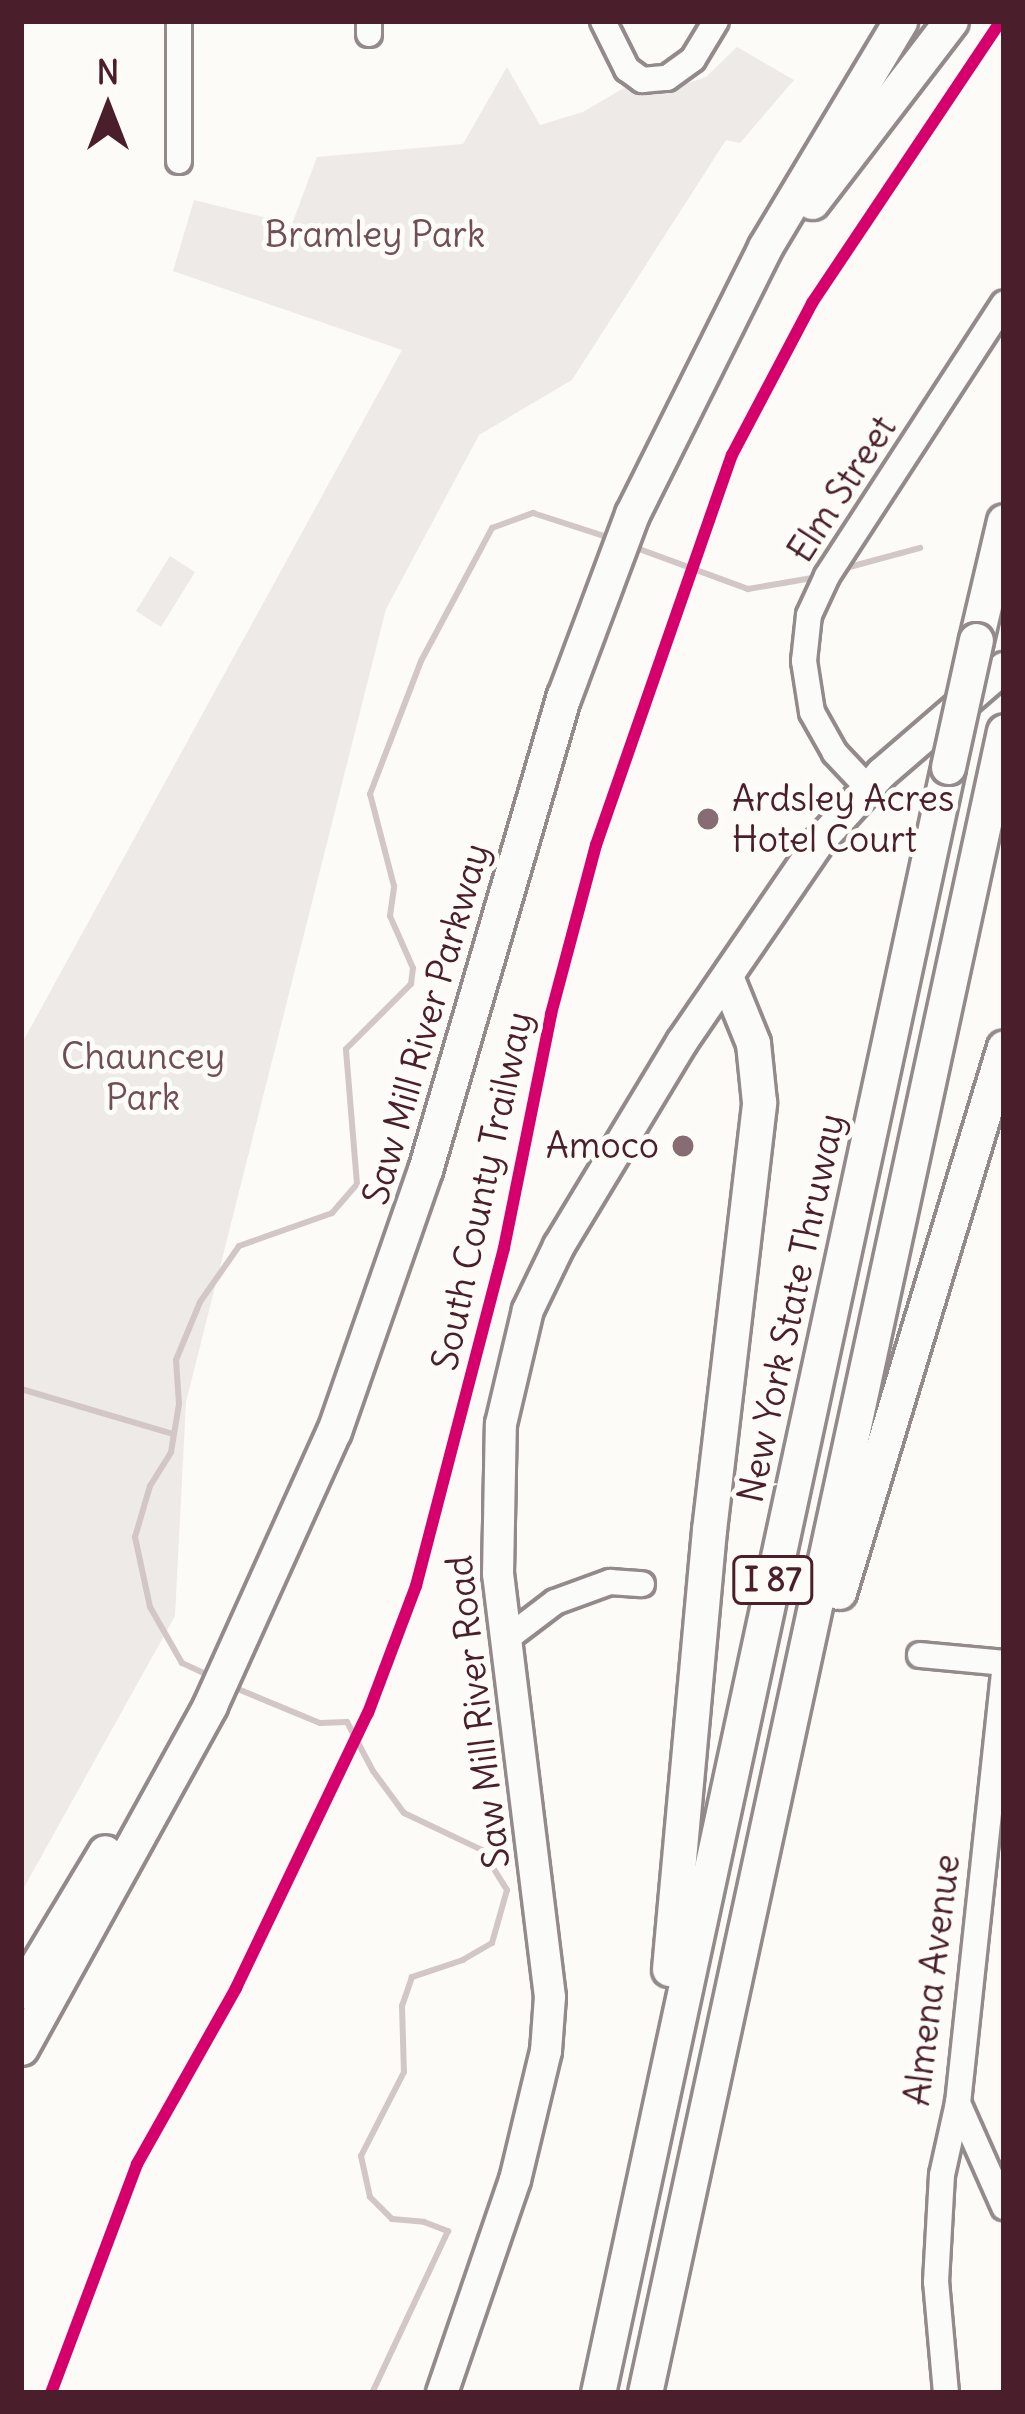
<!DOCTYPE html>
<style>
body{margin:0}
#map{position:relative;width:1025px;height:2414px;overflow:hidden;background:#fcfbf8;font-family:Delius,sans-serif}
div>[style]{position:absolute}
.green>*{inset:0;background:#eeeae8}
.stream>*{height:6px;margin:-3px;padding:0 3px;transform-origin:3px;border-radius:3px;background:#d2c7c6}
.roads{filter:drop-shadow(3px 0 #928a8b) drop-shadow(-3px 0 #928a8b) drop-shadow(0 3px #928a8b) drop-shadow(0 -3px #928a8b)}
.minor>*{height:24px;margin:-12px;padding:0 12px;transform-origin:12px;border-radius:12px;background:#fbfbf9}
.major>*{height:30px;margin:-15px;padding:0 15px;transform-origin:15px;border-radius:15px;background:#fbfbf9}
.highway>*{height:33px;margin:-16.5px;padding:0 16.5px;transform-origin:16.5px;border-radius:16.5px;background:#fbfbf9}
.bridges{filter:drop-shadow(3px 0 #928a8b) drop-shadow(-3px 0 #928a8b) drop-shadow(0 3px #928a8b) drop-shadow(0 -3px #928a8b)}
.highway-bridge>*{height:33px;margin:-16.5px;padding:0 16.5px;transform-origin:16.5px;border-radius:16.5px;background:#fbfbf9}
.cycleway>*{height:12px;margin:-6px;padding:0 6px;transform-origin:6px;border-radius:6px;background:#d6006c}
.dots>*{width:33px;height:33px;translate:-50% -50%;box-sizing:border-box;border:6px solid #fdfcf7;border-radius:50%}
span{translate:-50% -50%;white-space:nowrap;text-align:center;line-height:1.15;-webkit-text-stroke:10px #fdfcf7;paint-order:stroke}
.shield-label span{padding:3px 9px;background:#fdfcf7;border:3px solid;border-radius:9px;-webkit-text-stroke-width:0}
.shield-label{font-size:33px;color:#4a1f2b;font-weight:700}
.park-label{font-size:36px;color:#704e57}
.street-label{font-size:36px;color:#4a1f2b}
.poi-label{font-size:36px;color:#4a1f2b}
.left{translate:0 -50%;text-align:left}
.right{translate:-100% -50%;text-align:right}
.frame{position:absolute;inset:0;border:24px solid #4a1f2b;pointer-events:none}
.north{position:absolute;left:48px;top:48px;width:120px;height:120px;-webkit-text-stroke:9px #fdfcf7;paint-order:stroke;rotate:0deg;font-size:33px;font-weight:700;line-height:48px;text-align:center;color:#4a1f2b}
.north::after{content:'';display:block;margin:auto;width:42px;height:54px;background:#4a1f2b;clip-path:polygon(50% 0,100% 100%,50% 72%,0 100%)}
</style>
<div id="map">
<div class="green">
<div style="clip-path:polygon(737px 47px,794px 80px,740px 143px,726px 140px,572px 380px,479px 435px,386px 609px,186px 1402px,175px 1616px,21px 1893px,21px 1045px,402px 350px,173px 271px,194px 200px,292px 224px,317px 157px,463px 144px,507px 67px,540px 125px,583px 112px,624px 88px,653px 95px,706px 77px)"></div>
<div style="clip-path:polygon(170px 556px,195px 572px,161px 627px,136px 611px)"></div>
</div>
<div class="stream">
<div style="left:631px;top:546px;width:125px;rotate:20.2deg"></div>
<div style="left:748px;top:589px;width:71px;rotate:-9.7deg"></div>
<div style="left:842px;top:569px;width:81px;rotate:-15.1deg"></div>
<div style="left:21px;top:1389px;width:159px;rotate:16.5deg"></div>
<div style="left:210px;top:1676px;width:31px;rotate:-155deg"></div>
<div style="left:182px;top:1663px;width:64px;rotate:-119.7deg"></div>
<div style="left:150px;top:1607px;width:72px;rotate:-102.1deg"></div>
<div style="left:135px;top:1537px;width:53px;rotate:-73.6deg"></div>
<div style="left:150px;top:1486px;width:40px;rotate:-58deg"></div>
<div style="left:171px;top:1452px;width:49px;rotate:-80.5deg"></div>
<div style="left:179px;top:1404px;width:44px;rotate:-93.9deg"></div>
<div style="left:176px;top:1360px;width:63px;rotate:-67.5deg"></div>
<div style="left:200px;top:1302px;width:68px;rotate:-55.1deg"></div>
<div style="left:239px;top:1246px;width:99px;rotate:-19.5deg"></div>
<div style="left:332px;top:1213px;width:38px;rotate:-49deg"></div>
<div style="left:357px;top:1184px;width:135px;rotate:-94.7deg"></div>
<div style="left:346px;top:1049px;width:92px;rotate:-45deg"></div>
<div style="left:411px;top:984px;width:16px;rotate:-83deg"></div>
<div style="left:413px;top:968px;width:57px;rotate:-113.9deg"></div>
<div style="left:390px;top:916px;width:30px;rotate:-82deg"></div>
<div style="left:394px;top:886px;width:95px;rotate:-104.6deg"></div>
<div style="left:370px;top:794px;width:142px;rotate:-69deg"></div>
<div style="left:421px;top:661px;width:151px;rotate:-61.9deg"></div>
<div style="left:492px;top:528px;width:44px;rotate:-20.1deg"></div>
<div style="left:533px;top:513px;width:84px;rotate:18deg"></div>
<div style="left:233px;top:1687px;width:94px;rotate:22.5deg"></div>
<div style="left:320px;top:1723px;width:27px;rotate:-2deg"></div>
<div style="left:347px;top:1722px;width:55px;rotate:62deg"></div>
<div style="left:373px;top:1771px;width:52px;rotate:53.6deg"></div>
<div style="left:404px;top:1813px;width:86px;rotate:25.4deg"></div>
<div style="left:482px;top:1850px;width:47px;rotate:58deg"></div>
<div style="left:507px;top:1890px;width:55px;rotate:105.8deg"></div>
<div style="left:492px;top:1943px;width:34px;rotate:150deg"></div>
<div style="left:463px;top:1960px;width:54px;rotate:161.6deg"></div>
<div style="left:412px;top:1977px;width:31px;rotate:109deg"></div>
<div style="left:402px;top:2006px;width:66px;rotate:88.3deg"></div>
<div style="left:404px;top:2072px;width:94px;rotate:117.1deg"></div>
<div style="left:361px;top:2156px;width:42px;rotate:77.6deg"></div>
<div style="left:370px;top:2197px;width:31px;rotate:45deg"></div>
<div style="left:392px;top:2219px;width:32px;rotate:5deg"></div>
<div style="left:424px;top:2222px;width:26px;rotate:21deg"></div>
<div style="left:448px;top:2231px;width:179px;rotate:115.1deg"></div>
</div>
<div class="roads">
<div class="minor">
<div style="left:179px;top:21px;width:140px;rotate:90deg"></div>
<div style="left:603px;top:21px;width:54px;rotate:63.4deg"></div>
<div style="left:627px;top:69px;width:19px;rotate:36deg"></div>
<div style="left:642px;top:80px;width:25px;rotate:-5deg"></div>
<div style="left:667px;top:78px;width:32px;rotate:-36deg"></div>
<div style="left:693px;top:59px;width:44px;rotate:-58.8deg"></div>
<div style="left:369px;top:34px;width:13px;rotate:-90deg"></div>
<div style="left:867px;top:787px;width:47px;rotate:-133.3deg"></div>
<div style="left:835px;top:753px;width:47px;rotate:-119.3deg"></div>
<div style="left:812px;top:712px;width:52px;rotate:-98.9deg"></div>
<div style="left:804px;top:661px;width:46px;rotate:-83.8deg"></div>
<div style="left:809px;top:615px;width:43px;rotate:-65.2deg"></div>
<div style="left:827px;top:576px;width:325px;rotate:-57deg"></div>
<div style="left:505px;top:1640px;width:63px;rotate:-37.2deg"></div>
<div style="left:555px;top:1602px;width:59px;rotate:-20deg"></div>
<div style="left:610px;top:1582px;width:32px;rotate:4deg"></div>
<div style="left:920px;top:1655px;width:84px;rotate:5.4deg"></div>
<div style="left:958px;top:2103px;width:114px;rotate:66.1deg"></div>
<div style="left:946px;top:2393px;width:111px;rotate:-95.1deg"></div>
<div style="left:936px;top:2282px;width:107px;rotate:-86.8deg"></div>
<div style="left:942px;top:2175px;width:74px;rotate:-77.5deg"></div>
<div style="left:958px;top:2103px;width:432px;rotate:-83.9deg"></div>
</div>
<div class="major">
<div style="left:442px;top:2393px;width:225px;rotate:-71.1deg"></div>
<div style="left:515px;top:2180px;width:133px;rotate:-76.5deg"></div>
<div style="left:546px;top:2051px;width:54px;rotate:-85.8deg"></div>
<div style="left:550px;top:1997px;width:426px;rotate:-97deg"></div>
<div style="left:498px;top:1574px;width:150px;rotate:-88.9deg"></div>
<div style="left:501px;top:1424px;width:117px;rotate:-76.7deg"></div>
<div style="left:528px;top:1310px;width:71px;rotate:-64.2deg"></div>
<div style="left:559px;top:1246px;width:238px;rotate:-58.9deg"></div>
<div style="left:682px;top:1042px;width:242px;rotate:-55.6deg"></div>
<div style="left:819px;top:842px;width:93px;rotate:-47.6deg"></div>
<div style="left:882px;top:773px;width:161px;rotate:-40.7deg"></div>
</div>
<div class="highway">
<div style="left:812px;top:202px;width:228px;rotate:-52.5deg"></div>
<div style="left:976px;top:640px;width:122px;rotate:-76.8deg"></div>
<div style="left:839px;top:1592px;width:569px;rotate:-73.16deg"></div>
<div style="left:669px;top:1969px;width:441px;rotate:-84.8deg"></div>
<div style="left:709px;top:1530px;width:431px;rotate:-83.3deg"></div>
<div style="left:759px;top:1102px;width:59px;rotate:-95.8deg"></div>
<div style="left:753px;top:1043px;width:69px;rotate:-112.1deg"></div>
<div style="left:21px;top:1992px;width:163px;rotate:-59deg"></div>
<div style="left:21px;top:2048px;width:392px;rotate:-61.1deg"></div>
<div style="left:210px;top:1705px;width:301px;rotate:-65.7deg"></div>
<div style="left:334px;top:1431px;width:276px;rotate:-70.8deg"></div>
<div style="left:425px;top:1170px;width:494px;rotate:-73.7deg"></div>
<div style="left:564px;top:696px;width:194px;rotate:-69.5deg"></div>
<div style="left:632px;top:514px;width:298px;rotate:-63.5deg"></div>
<div style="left:765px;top:247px;width:263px;rotate:-59.1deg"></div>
<div style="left:598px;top:2393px;width:1663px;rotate:-77.85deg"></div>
<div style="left:645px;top:2393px;width:1700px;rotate:-77.81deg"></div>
</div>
</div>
<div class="bridges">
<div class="highway-bridge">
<div style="left:948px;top:767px;width:130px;rotate:-77.6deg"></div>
</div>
</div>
<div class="cycleway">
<div style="left:51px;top:2393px;width:245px;rotate:-69.4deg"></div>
<div style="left:137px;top:2164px;width:202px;rotate:-60.6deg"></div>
<div style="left:236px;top:1988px;width:305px;rotate:-64.4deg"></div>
<div style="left:368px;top:1713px;width:136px;rotate:-69.3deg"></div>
<div style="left:416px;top:1586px;width:349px;rotate:-75.4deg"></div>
<div style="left:504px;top:1248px;width:239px;rotate:-78.6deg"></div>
<div style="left:551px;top:1014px;width:175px;rotate:-75.1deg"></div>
<div style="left:596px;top:845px;width:413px;rotate:-70.8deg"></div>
<div style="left:732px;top:455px;width:172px;rotate:-62.2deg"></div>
<div style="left:812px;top:303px;width:339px;rotate:-56.2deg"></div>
</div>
<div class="dots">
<div style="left:708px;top:819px;background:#886c73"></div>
<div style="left:683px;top:1146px;background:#886c73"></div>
</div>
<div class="shield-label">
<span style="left:773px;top:1580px">I 87</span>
</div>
<div class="park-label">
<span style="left:375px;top:235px">Bramley Park</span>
<span style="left:143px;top:1077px">Chauncey<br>Park</span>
</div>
<div class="street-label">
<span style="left:842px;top:489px;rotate:-57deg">Elm Street</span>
<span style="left:426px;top:1024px;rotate:-74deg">Saw Mill River Parkway</span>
<span style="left:482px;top:1191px;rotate:-78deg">South County Trailway</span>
<span style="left:791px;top:1308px;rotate:-78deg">New York State Thruway</span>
<span style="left:478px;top:1712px;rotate:-97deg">Saw Mill River Road</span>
<span style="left:932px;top:1980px;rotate:-83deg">Almena Avenue</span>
</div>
<div class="poi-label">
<span class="left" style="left:732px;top:819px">Ardsley Acres<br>Hotel Court</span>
<span class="right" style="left:659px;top:1146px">Amoco</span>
</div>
<div class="frame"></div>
<div class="north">N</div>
</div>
